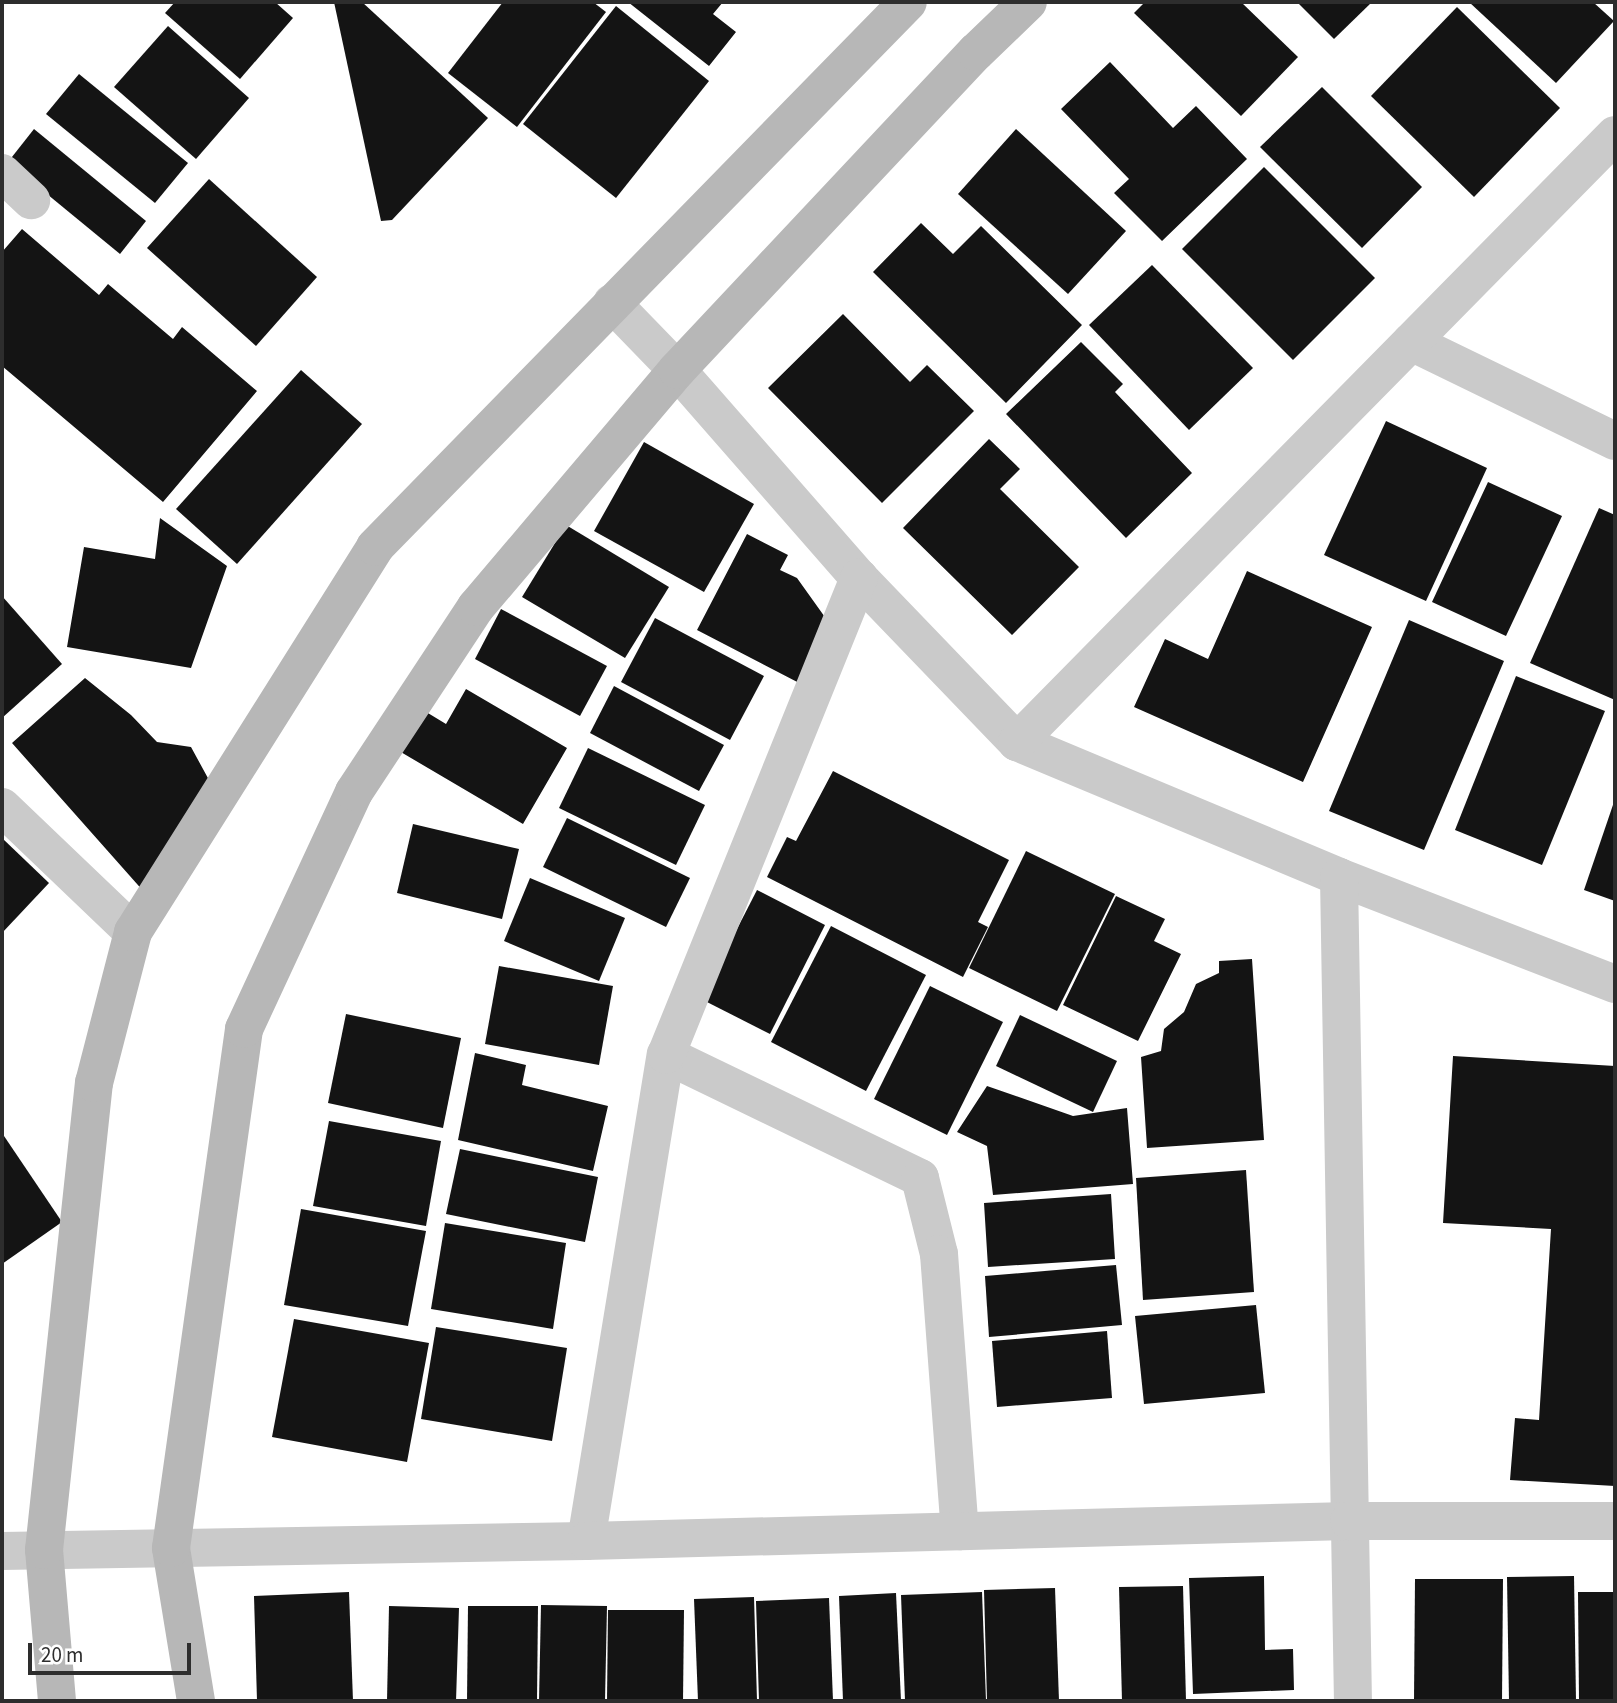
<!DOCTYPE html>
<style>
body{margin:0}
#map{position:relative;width:1617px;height:1703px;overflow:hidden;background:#fff;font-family:"Source Sans 3",sans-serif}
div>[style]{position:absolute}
.building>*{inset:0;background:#141414}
.street>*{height:38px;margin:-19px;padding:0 19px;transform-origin:19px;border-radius:19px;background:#cacaca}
.secondary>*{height:38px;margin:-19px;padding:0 19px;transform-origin:19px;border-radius:19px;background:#b7b7b7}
span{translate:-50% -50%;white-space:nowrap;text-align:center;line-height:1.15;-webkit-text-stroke:7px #fff;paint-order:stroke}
.frame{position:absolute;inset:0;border:4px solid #2d2d2d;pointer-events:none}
.scale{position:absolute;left:28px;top:1643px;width:163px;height:32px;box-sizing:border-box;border:4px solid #2d2d2d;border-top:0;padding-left:9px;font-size:21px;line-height:24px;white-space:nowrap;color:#2d2d2d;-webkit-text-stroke:5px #fff;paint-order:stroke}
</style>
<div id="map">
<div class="building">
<div style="clip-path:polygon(175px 2px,275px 2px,293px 18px,240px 79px,165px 13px)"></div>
<div style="clip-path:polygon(334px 2px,362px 2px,488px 118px,392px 220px,381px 221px)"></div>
<div style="clip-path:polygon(503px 2px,593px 2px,606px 12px,517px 127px,448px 73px)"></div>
<div style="clip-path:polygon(628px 2px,723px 2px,713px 14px,736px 32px,709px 66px)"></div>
<div style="clip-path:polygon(1145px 2px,1241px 2px,1298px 57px,1241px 116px,1134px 13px)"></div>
<div style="clip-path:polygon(1297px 2px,1372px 2px,1334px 39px)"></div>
<div style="clip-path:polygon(1469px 2px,1593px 2px,1614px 21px,1556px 83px)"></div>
<div style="clip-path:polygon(616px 6px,709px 81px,616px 198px,523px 124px)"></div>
<div style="clip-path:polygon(1457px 7px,1560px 108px,1474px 197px,1371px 96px)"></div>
<div style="clip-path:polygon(168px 26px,249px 98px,196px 159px,114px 87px)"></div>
<div style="clip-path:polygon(1110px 62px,1173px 128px,1196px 106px,1247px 159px,1162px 241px,1114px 193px,1129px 179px,1061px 109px)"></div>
<div style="clip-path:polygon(79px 74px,188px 163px,155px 203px,46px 114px)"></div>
<div style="clip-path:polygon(1322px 87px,1422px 187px,1362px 248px,1260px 147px)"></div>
<div style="clip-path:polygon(34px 129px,146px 221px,120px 254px,8px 162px)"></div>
<div style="clip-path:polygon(1016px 129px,1126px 231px,1068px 294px,958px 194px)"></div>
<div style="clip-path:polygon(1264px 167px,1375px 278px,1293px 360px,1182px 249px)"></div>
<div style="clip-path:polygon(209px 179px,317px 277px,256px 346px,147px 248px)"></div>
<div style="clip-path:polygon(921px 223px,953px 254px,981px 226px,1082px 325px,1006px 403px,873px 272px)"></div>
<div style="clip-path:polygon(22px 229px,99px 295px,108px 284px,173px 339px,182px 327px,257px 391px,163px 502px,2px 366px,2px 252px)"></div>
<div style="clip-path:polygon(1152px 265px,1253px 368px,1189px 430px,1089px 325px)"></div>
<div style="clip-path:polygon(843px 314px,910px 382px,927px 365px,974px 411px,882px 503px,768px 388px)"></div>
<div style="clip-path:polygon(1081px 342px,1123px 384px,1115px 392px,1192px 473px,1126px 538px,1006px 414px)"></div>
<div style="clip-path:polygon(301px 370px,362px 424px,237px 564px,176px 509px)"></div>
<div style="clip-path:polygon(1386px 421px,1487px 468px,1426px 601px,1324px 555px)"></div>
<div style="clip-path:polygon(989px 439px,1020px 469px,1000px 489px,1079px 567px,1012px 635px,903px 528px)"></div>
<div style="clip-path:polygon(644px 442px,754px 504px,704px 592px,594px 531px)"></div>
<div style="clip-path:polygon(1488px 482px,1562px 516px,1506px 636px,1432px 602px)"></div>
<div style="clip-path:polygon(1599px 508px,1615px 515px,1615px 700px,1530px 663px)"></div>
<div style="clip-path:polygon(160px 518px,227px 566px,191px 668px,67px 647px,84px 547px,155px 559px)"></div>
<div style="clip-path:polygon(566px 525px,669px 587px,625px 658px,522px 597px)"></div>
<div style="clip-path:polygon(747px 534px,788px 555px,780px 570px,797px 578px,832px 627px,803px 685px,697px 630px)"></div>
<div style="clip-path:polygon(1247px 571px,1372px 627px,1303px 782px,1134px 707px,1165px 639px,1208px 659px)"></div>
<div style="clip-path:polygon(2px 596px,62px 664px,2px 718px)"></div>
<div style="clip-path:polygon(501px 609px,607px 666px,580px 716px,475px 659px)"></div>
<div style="clip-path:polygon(655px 618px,764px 676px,730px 740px,621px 682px)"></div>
<div style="clip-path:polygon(1409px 620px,1504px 661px,1424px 850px,1329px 811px)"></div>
<div style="clip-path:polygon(1516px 676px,1605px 711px,1542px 865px,1455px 830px)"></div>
<div style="clip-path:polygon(85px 678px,131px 715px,157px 742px,191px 747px,209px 780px,145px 893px,12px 743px)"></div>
<div style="clip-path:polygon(614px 686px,724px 745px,699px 791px,590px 733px)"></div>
<div style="clip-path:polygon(466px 689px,567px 748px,523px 824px,394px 748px,418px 707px,446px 724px)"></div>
<div style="clip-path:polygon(588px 748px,705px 805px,676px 865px,559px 808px)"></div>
<div style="clip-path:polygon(833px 771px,1009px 860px,978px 922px,988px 927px,963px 977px,767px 877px,787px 837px,796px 841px)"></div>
<div style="clip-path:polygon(1615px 799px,1615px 901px,1584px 890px)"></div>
<div style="clip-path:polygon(567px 818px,690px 878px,666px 927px,543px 867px)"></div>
<div style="clip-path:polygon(413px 824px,519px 849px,502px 919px,397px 893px)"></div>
<div style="clip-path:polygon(2px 838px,49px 883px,2px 933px)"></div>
<div style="clip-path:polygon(1026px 851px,1115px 894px,1057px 1011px,969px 968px)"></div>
<div style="clip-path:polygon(530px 878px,625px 918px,599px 981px,504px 941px)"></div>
<div style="clip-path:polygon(757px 890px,825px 925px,770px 1034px,701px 999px)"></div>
<div style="clip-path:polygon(1116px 896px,1165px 919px,1154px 941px,1181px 954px,1138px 1041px,1063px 1005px)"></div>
<div style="clip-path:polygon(831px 926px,926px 975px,866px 1091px,771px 1042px)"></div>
<div style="clip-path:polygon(1252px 959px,1264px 1140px,1147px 1148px,1141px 1057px,1161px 1051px,1164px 1029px,1184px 1012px,1196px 984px,1219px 973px,1219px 961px)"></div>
<div style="clip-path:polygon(499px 966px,613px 986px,599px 1065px,485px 1044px)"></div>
<div style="clip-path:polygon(930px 986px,1003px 1022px,947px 1135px,874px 1099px)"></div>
<div style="clip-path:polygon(346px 1014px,461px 1038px,443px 1128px,328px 1103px)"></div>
<div style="clip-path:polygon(1020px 1015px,1117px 1061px,1093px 1112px,996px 1066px)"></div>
<div style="clip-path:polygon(475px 1053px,526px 1065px,522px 1085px,608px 1106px,593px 1171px,458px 1140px)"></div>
<div style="clip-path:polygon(1453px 1056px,1615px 1066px,1615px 1486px,1510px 1480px,1515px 1418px,1539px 1420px,1551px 1229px,1443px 1223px)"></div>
<div style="clip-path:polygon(987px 1086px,1073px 1116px,1127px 1108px,1133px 1184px,993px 1195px,987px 1146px,957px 1132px)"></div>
<div style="clip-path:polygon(329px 1121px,441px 1141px,426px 1226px,313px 1206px)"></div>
<div style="clip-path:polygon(2px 1133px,62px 1222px,2px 1264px)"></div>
<div style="clip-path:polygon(460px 1149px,598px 1177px,585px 1242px,446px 1214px)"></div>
<div style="clip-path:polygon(1246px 1170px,1254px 1292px,1143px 1300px,1136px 1178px)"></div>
<div style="clip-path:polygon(1111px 1194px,1115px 1259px,988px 1267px,984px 1203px)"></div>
<div style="clip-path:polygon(301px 1209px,426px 1231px,408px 1326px,284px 1305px)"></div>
<div style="clip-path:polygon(445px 1223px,566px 1243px,553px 1329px,431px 1309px)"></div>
<div style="clip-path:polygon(1116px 1265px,1122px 1325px,989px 1337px,985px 1276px)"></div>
<div style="clip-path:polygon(1256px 1305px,1265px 1393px,1144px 1404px,1135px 1316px)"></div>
<div style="clip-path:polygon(294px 1319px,429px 1343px,407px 1462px,272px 1437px)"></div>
<div style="clip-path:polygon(436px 1327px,567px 1348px,552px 1441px,421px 1419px)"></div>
<div style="clip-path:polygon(1107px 1331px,1112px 1398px,997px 1407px,992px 1341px)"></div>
<div style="clip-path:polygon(1264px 1576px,1265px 1650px,1293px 1649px,1294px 1690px,1193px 1694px,1189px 1578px)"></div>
<div style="clip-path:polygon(1574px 1576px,1576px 1701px,1509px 1701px,1507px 1577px)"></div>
<div style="clip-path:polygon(1415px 1579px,1503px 1579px,1502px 1701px,1414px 1701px)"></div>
<div style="clip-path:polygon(1183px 1586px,1186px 1701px,1122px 1701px,1119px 1587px)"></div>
<div style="clip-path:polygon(1055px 1588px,1059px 1701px,987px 1701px,984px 1590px)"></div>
<div style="clip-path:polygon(349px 1592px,353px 1701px,257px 1701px,254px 1596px)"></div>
<div style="clip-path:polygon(982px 1592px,986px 1701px,905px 1701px,901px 1595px)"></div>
<div style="clip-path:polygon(1578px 1592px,1615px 1592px,1615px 1701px,1579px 1701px)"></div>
<div style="clip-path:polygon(896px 1593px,901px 1701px,843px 1701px,839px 1596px)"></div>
<div style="clip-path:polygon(754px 1597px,757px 1701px,698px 1701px,694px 1599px)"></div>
<div style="clip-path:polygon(829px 1598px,833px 1701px,759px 1701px,756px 1601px)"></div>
<div style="clip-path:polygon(541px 1605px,607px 1606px,605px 1701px,539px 1701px)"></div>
<div style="clip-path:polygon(389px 1606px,459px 1608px,456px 1701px,387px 1701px)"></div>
<div style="clip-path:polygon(468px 1606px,538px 1606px,537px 1701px,467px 1701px)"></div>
<div style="clip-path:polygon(608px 1610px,684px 1610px,683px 1701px,607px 1701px)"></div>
</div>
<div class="street">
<div style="left:2px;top:173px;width:40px;rotate:43deg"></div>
<div style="left:612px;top:303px;width:93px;rotate:45.9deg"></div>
<div style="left:677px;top:370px;width:276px;rotate:48.8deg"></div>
<div style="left:859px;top:578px;width:228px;rotate:46.1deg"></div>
<div style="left:1017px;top:742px;width:349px;rotate:22.7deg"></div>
<div style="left:1339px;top:877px;width:296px;rotate:21.2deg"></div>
<div style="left:1411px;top:342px;width:227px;rotate:25.9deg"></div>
<div style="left:1017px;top:742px;width:852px;rotate:-45.43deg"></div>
<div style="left:2px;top:807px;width:181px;rotate:43.7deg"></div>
<div style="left:1339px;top:877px;width:824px;rotate:89.03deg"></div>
<div style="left:666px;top:1055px;width:282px;rotate:25.8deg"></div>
<div style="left:920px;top:1178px;width:78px;rotate:76deg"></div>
<div style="left:939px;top:1254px;width:278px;rotate:85.7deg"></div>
<div style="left:586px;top:1541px;width:493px;rotate:-80.7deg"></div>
<div style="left:666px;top:1055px;width:515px;rotate:-67.97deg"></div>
<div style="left:2px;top:1551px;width:584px;rotate:-0.98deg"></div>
<div style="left:586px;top:1541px;width:763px;rotate:-1.5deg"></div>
<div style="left:1349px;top:1521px;width:266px"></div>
</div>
<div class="secondary">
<div style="left:57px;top:1701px;width:152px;rotate:-94.9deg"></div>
<div style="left:44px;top:1550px;width:470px;rotate:-83.9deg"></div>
<div style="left:94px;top:1083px;width:156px;rotate:-75.5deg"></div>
<div style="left:133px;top:932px;width:455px;rotate:-57.8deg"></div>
<div style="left:375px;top:547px;width:762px;rotate:-45.64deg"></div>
<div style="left:196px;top:1701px;width:155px;rotate:-99.3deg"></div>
<div style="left:171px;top:1548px;width:524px;rotate:-81.99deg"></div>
<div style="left:244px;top:1029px;width:261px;rotate:-65.1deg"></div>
<div style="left:354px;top:792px;width:222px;rotate:-56.6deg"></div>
<div style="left:476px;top:607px;width:311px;rotate:-49.7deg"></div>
<div style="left:677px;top:370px;width:436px;rotate:-46.8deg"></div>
<div style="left:976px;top:52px;width:72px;rotate:-43.9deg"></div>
</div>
<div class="frame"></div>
<div class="scale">20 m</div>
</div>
